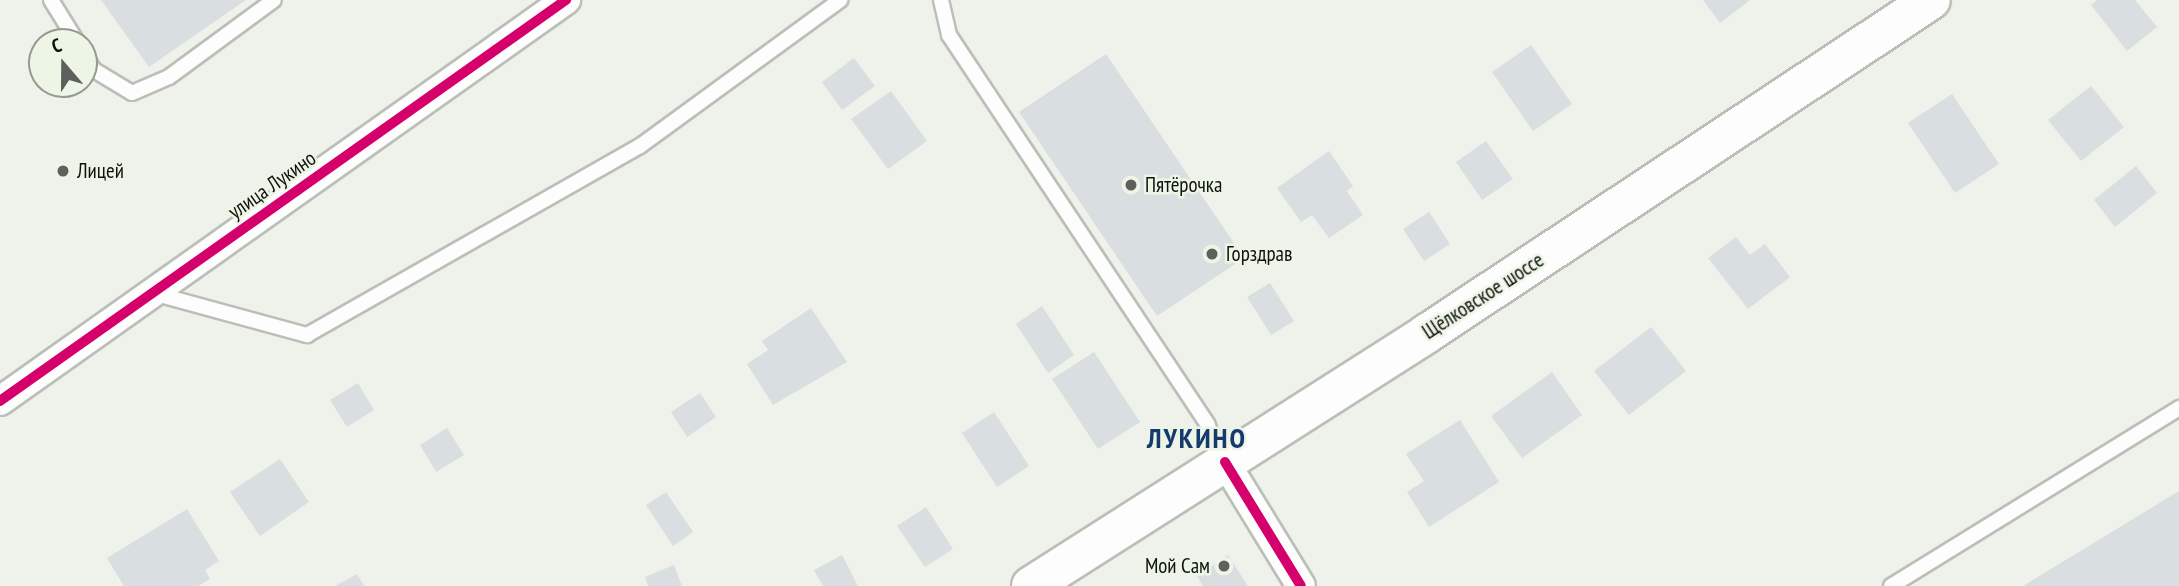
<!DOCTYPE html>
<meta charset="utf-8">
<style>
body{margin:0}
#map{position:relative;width:2179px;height:586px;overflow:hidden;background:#eef2ea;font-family:"PT Sans Narrow",sans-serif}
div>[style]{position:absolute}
.building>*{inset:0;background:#d9dee0}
.roads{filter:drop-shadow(2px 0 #bbbfb8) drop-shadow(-2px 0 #bbbfb8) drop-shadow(0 2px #bbbfb8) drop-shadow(0 -2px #bbbfb8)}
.service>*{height:14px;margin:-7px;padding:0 7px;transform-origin:7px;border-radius:7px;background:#fcfdfc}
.minor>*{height:28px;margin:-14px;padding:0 14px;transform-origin:14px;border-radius:14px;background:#fcfdfc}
.primary>*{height:38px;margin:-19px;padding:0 19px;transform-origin:19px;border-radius:19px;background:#fcfdfc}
.cycleway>*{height:10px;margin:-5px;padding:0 5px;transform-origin:5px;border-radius:5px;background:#d6006c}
.dots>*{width:19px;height:19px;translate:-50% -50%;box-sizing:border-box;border:4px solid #edf5e7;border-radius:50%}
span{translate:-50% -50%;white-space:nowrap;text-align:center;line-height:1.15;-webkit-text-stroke:5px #edf5e7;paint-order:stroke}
.poi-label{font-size:21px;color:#10120e}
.left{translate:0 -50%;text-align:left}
.right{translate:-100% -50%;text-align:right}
.street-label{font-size:21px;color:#10120e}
.district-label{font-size:28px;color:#16396e;font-weight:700;letter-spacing:2px}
.north{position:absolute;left:28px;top:28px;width:70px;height:70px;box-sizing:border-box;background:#edf5e7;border:2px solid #959a90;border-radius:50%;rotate:340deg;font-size:19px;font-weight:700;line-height:28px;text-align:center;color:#10120e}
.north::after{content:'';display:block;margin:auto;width:24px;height:32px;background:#5e605b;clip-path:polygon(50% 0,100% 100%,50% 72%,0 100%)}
</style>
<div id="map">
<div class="building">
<div style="clip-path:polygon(101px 0,246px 0,149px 67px)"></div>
<div style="clip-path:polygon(1703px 0,1750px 0,1720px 23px)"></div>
<div style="clip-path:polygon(2097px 0,2135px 0,2157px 27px,2127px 51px,2091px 5px)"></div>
<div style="clip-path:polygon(1531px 45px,1572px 104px,1533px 131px,1492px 72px)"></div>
<div style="clip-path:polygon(1106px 54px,1244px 258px,1157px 316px,1019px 112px)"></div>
<div style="clip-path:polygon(854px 58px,875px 86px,842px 110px,822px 82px)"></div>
<div style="clip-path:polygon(2091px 86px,2124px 127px,2081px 161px,2048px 120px)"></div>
<div style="clip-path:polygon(891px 91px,927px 141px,888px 169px,851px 119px)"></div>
<div style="clip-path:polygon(1952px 94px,1999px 164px,1955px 193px,1908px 123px)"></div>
<div style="clip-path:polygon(1486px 141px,1513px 179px,1482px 200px,1456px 162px)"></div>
<div style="clip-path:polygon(1329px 151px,1353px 186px,1347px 191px,1363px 215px,1329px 238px,1312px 215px,1301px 222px,1277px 188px)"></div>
<div style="clip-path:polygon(2136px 166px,2157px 193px,2115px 227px,2094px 200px)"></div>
<div style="clip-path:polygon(1429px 212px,1450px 244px,1424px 261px,1403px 229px)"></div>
<div style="clip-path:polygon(1736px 237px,1750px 255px,1765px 244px,1790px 277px,1748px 309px,1708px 258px)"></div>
<div style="clip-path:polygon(1270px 283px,1294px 321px,1271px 335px,1247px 297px)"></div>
<div style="clip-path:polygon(1042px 306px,1074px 355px,1048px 373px,1016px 324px)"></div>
<div style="clip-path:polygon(811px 308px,847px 362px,773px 405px,747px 364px,768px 350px,762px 341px)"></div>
<div style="clip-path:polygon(1651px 327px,1686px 371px,1629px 415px,1594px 371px)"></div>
<div style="clip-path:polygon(1094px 352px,1140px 422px,1098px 449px,1052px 379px)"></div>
<div style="clip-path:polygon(1552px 372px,1582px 415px,1522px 458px,1491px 416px)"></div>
<div style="clip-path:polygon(358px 383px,374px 410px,347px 427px,330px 400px)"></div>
<div style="clip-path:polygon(700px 393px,716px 417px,687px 437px,671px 412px)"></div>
<div style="clip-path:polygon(994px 412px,1029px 466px,997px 487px,962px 433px)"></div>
<div style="clip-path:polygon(1460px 420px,1499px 482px,1429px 527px,1407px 492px,1424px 481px,1406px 454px)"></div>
<div style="clip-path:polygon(447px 428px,464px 455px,436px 472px,420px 445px)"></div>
<div style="clip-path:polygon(280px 459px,309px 502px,260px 536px,230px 492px)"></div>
<div style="clip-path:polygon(2179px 491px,2179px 586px,2023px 586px)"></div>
<div style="clip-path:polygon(666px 492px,693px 532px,673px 546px,646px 505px)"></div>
<div style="clip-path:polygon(926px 507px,953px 549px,925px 567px,897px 526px)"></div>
<div style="clip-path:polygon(187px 509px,219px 561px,205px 570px,210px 579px,198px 586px,124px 586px,107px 558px)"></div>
<div style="clip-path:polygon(842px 555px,858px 586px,823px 586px,814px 570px)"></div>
<div style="clip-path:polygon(1228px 555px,1248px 586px,1203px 586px,1197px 576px)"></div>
<div style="clip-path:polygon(674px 565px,682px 586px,648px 586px,645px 577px)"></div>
<div style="clip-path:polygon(357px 574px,364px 586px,335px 586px)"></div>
</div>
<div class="roads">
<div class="service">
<div style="left:51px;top:0;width:49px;rotate:58.2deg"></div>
<div style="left:941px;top:0;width:36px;rotate:77deg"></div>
<div style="left:949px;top:35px;width:467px;rotate:56.4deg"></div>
<div style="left:1207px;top:424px;width:41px;rotate:65.3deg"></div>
<div style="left:84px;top:54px;width:19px;rotate:58deg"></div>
<div style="left:94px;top:70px;width:44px;rotate:31.2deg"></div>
<div style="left:132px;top:93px;width:40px;rotate:-23.4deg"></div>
<div style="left:169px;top:77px;width:130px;rotate:-36.3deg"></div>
<div style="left:153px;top:293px;width:160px;rotate:15.3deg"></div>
<div style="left:307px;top:335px;width:383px;rotate:-29.6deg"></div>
<div style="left:640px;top:146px;width:248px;rotate:-36.1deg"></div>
<div style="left:1891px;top:586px;width:339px;rotate:-31.7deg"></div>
</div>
<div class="minor">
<div style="left:0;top:401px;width:694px;rotate:-35.32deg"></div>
<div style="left:1225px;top:462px;width:145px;rotate:58.5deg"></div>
</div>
<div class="primary">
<div style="left:1031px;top:586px;width:469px;rotate:-32.5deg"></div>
<div style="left:1426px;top:334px;width:605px;rotate:-33.48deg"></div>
</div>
</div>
<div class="cycleway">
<div style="left:0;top:401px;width:694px;rotate:-35.32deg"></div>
<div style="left:1225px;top:462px;width:145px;rotate:58.5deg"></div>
</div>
<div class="dots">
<div style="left:63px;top:171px;background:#5e605b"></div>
<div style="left:1131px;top:185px;background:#5e605b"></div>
<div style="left:1212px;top:254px;background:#5e605b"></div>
<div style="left:1224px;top:566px;background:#5e605b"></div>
</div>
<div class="poi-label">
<span class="left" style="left:77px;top:171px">Лицей</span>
<span class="left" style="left:1145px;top:185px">Пятёрочка</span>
<span class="left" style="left:1226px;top:254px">Горздрав</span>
<span class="right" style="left:1210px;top:566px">Мой Сам</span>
</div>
<div class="street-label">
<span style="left:272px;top:185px;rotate:-35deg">улица Лукино</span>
<span style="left:1483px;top:296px;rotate:-33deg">Щёлковское шоссе</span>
</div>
<div class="district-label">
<span style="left:1197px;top:438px">ЛУКИНО</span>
</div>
<div class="north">С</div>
</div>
